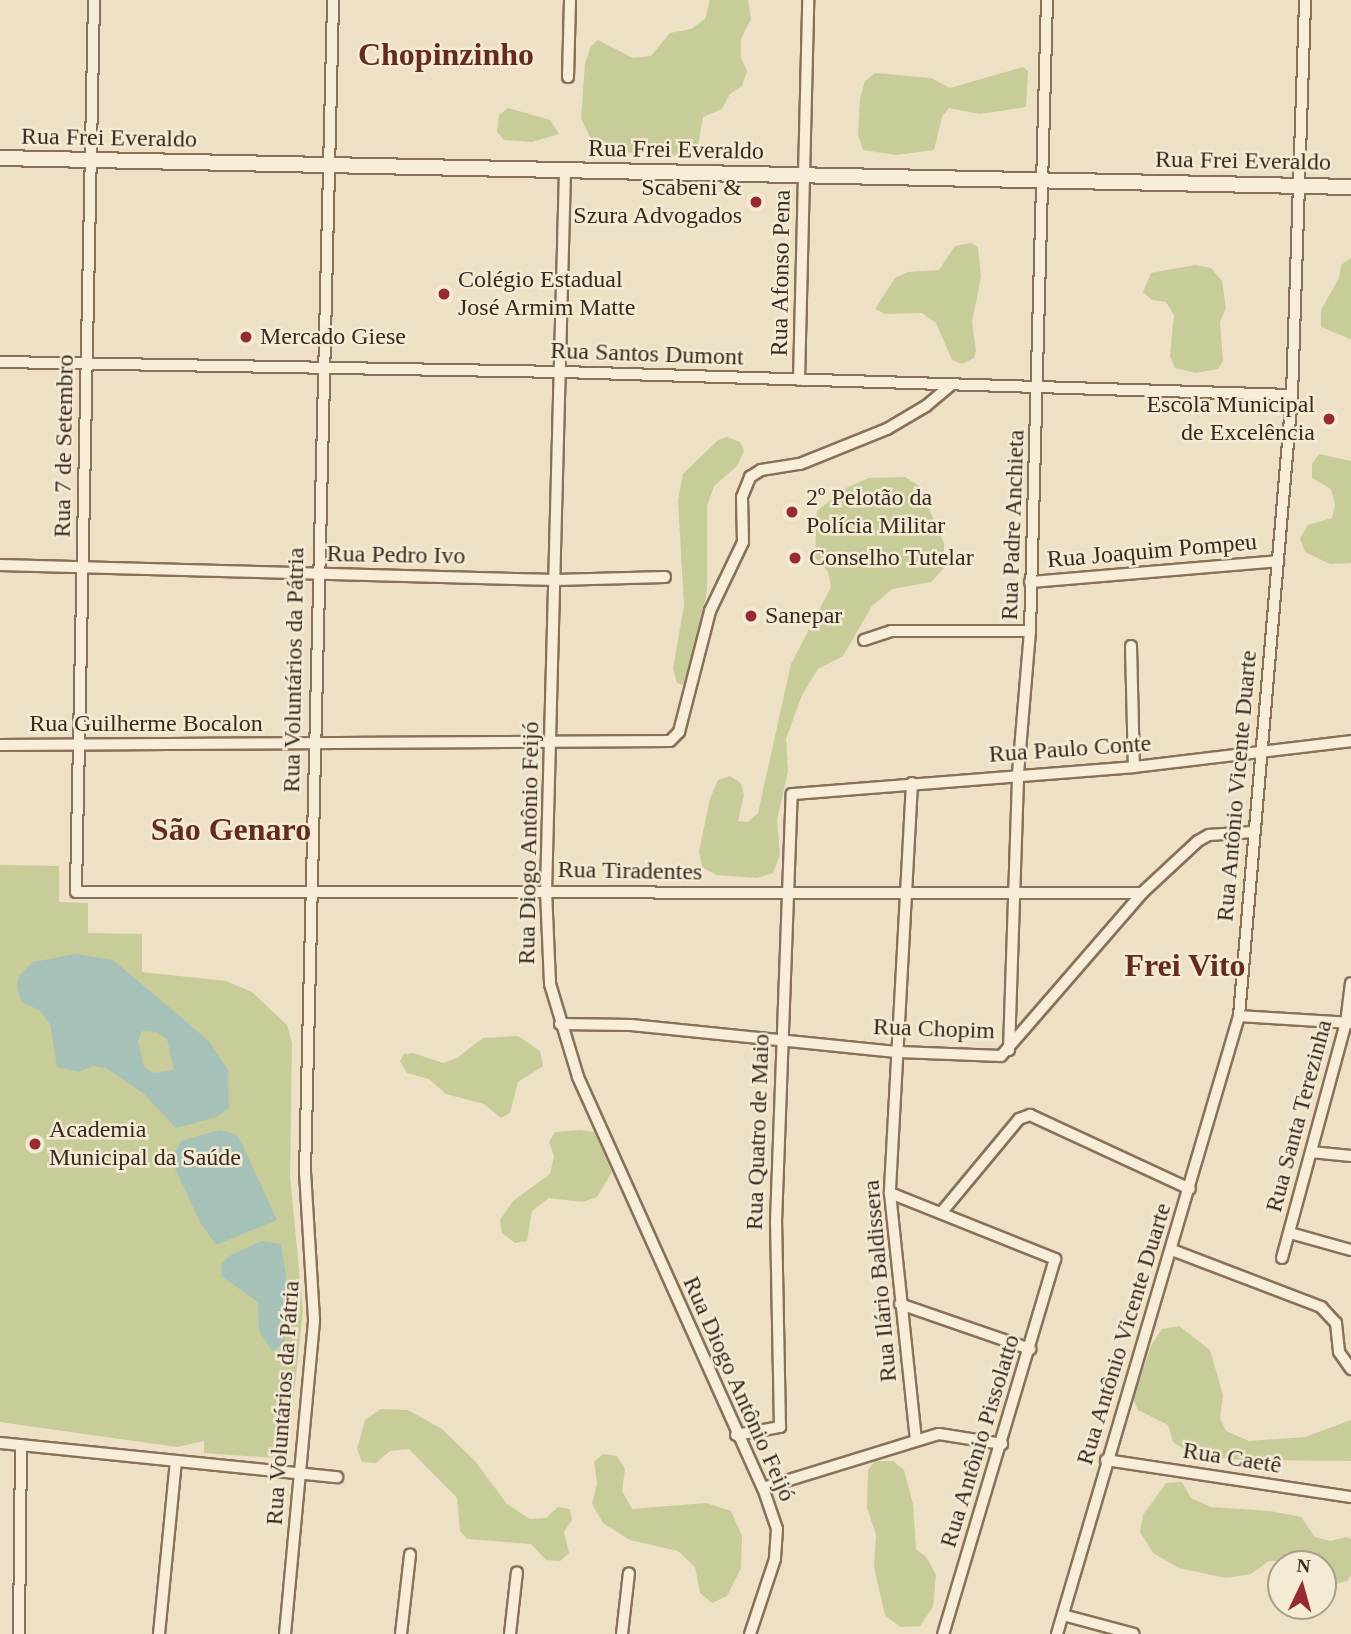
<!DOCTYPE html>
<meta charset="utf-8">
<style>
body{margin:0}
#map{position:relative;width:1351px;height:1634px;overflow:hidden;background:#ede0c5;font-family:"Times New Roman",serif}
div>[style]{position:absolute}
.green>*{inset:0;background:#c8cc99}
.water>*{inset:0;background:#a6c1b8}
.roads{filter:drop-shadow(2px 0 #88715b) drop-shadow(-2px 0 #88715b) drop-shadow(0 2px #88715b) drop-shadow(0 -2px #88715b)}
.minor>*{height:10px;margin:-5px;padding:0 5px;transform-origin:5px;border-radius:5px;background:#f8edd8}
.tertiary>*{height:14px;margin:-7px;padding:0 7px;transform-origin:7px;border-radius:7px;background:#f8edd8}
.dots>*{width:19px;height:19px;translate:-50% -50%;box-sizing:border-box;border:4px solid #f5ead4;border-radius:50%}
span{translate:-50% -50%;white-space:nowrap;text-align:center;line-height:1.15;-webkit-text-stroke:5px #f5ead4;paint-order:stroke}
.street-label{font-size:24px;color:#382a1f}
.poi-label{font-size:24px;color:#382a1f}
.right{translate:-100% -50%;text-align:right}
.left{translate:0 -50%;text-align:left}
.district-label{font-size:32px;color:#642b1f;font-weight:700}
.north{position:absolute;left:1267px;top:1550px;width:70px;height:70px;box-sizing:border-box;background:#f5ead4;border:2px solid #a99d8c;border-radius:50%;rotate:5deg;font-size:19px;font-weight:700;line-height:28px;text-align:center;color:#382a1f}
.north::after{content:'';display:block;margin:auto;width:24px;height:32px;background:#962c31;clip-path:polygon(50% 0,100% 100%,50% 72%,0 100%)}
</style>
<div id="map">
<div class="green">
<div style="clip-path:polygon(710px 0,748px 0,751px 19px,741px 39px,741px 58px,747px 71px,742px 86px,730px 94px,722px 109px,703px 117px,697px 150px,688px 157px,596px 150px,581px 118px,585px 64px,591px 46px,598px 40px,633px 58px,651px 56px,670px 33px,691px 29px,705px 19px)"></div>
<div style="clip-path:polygon(1023px 67px,1028px 71px,1026px 107px,980px 114px,949px 108px,942px 117px,934px 150px,896px 155px,863px 150px,858px 135px,860px 98px,865px 81px,875px 73px,931px 78px,950px 88px)"></div>
<div style="clip-path:polygon(508px 108px,550px 120px,559px 134px,532px 142px,504px 140px,497px 132px,499px 115px)"></div>
<div style="clip-path:polygon(971px 243px,978px 247px,981px 277px,972px 322px,976px 351px,974px 358px,962px 364px,952px 360px,936px 323px,922px 313px,885px 314px,875px 309px,895px 278px,908px 272px,939px 270px,955px 246px)"></div>
<div style="clip-path:polygon(1351px 258px,1351px 339px,1350px 339px,1321px 327px,1321px 310px,1339px 278px,1341px 265px)"></div>
<div style="clip-path:polygon(1195px 265px,1211px 268px,1222px 281px,1226px 308px,1220px 322px,1223px 361px,1218px 369px,1195px 373px,1175px 368px,1170px 356px,1174px 315px,1166px 302px,1152px 300px,1143px 292px,1151px 273px)"></div>
<div style="clip-path:polygon(727px 437px,740px 442px,744px 451px,737px 466px,714px 486px,707px 506px,707px 589px,700px 633px,683px 685px,677px 683px,673px 669px,684px 605px,678px 500px,683px 474px,718px 440px)"></div>
<div style="clip-path:polygon(1319px 454px,1351px 461px,1351px 563px,1330px 564px,1305px 552px,1300px 538px,1308px 525px,1332px 518px,1335px 505px,1331px 489px,1312px 478px,1312px 464px)"></div>
<div style="clip-path:polygon(905px 477px,919px 486px,944px 543px,944px 568px,931px 582px,892px 589px,872px 606px,843px 656px,818px 669px,802px 695px,786px 739px,788px 771px,777px 820px,780px 855px,773px 873px,757px 878px,716px 875px,702px 867px,699px 851px,710px 799px,718px 780px,730px 776px,741px 783px,744px 795px,738px 821px,748px 822px,758px 813px,791px 664px,831px 587px,828px 572px,815px 557px,817px 511px,846px 488px,869px 478px)"></div>
<div style="clip-path:polygon(0 865px,59px 866px,59px 902px,88px 903px,88px 933px,142px 934px,142px 972px,226px 981px,252px 992px,287px 1025px,292px 1043px,290px 1176px,303px 1311px,287px 1459px,204px 1453px,204px 1441px,177px 1447px,0 1422px)"></div>
<div style="clip-path:polygon(518px 1036px,540px 1051px,543px 1066px,518px 1082px,510px 1113px,501px 1118px,484px 1104px,446px 1094px,429px 1079px,407px 1073px,400px 1061px,404px 1054px,413px 1053px,443px 1063px,457px 1058px,483px 1038px)"></div>
<div style="clip-path:polygon(581px 1130px,594px 1132px,612px 1172px,597px 1197px,583px 1202px,549px 1198px,532px 1211px,527px 1241px,515px 1243px,502px 1233px,500px 1220px,513px 1201px,550px 1174px,554px 1156px,549px 1142px,555px 1132px)"></div>
<div style="clip-path:polygon(1179px 1326px,1210px 1350px,1223px 1395px,1220px 1418px,1226px 1431px,1249px 1441px,1305px 1437px,1351px 1420px,1351px 1461px,1241px 1460px,1193px 1455px,1173px 1442px,1168px 1425px,1138px 1410px,1133px 1399px,1151px 1346px,1162px 1329px)"></div>
<div style="clip-path:polygon(381px 1409px,408px 1410px,442px 1429px,475px 1461px,507px 1504px,530px 1519px,546px 1518px,558px 1507px,570px 1509px,572px 1520px,564px 1532px,569px 1553px,560px 1561px,546px 1560px,531px 1544px,467px 1539px,460px 1531px,457px 1498px,409px 1449px,390px 1451px,376px 1463px,362px 1462px,357px 1449px,365px 1420px)"></div>
<div style="clip-path:polygon(603px 1454px,617px 1456px,625px 1469px,622px 1491px,632px 1509px,706px 1503px,731px 1511px,742px 1536px,741px 1568px,727px 1596px,712px 1603px,700px 1593px,695px 1567px,678px 1551px,630px 1540px,603px 1523px,592px 1504px,597px 1483px,594px 1462px)"></div>
<div style="clip-path:polygon(875px 1461px,893px 1461px,904px 1470px,913px 1504px,916px 1549px,927px 1558px,936px 1575px,933px 1607px,920px 1626px,900px 1627px,885px 1615px,874px 1567px,876px 1535px,867px 1508px,868px 1470px)"></div>
<div style="clip-path:polygon(1182px 1482px,1191px 1498px,1211px 1507px,1270px 1511px,1301px 1517px,1315px 1537px,1330px 1541px,1347px 1537px,1351px 1539px,1351px 1575px,1347px 1581px,1323px 1587px,1323px 1564px,1269px 1561px,1251px 1574px,1226px 1578px,1179px 1568px,1153px 1553px,1140px 1532px,1143px 1515px,1166px 1483px)"></div>
</div>
<div class="water">
<div style="clip-path:polygon(evenodd,76px 954px,113px 960px,209px 1041px,228px 1070px,229px 1108px,217px 1117px,176px 1128px,144px 1094px,106px 1068px,93px 1066px,79px 1072px,57px 1067px,50px 1024px,40px 1011px,21px 1001px,17px 986px,19px 976px,33px 962px,76px 954px,142px 1031px,156px 1032px,167px 1039px,174px 1070px,154px 1073px,144px 1067px,138px 1041px,142px 1031px)"></div>
<div style="clip-path:polygon(219px 1130px,236px 1134px,242px 1144px,277px 1220px,216px 1245px,201px 1224px,171px 1160px,181px 1141px)"></div>
<div style="clip-path:polygon(262px 1241px,281px 1244px,286px 1276px,286px 1331px,283px 1345px,272px 1351px,259px 1331px,258px 1302px,221px 1276px,222px 1263px,229px 1256px)"></div>
</div>
<div class="roads">
<div class="minor">
<div style="left:94px;top:0;width:892px;rotate:91.16deg"></div>
<div style="left:76px;top:892px;width:1066px;rotate:0.05deg"></div>
<div style="left:568px;top:77px;width:77px;rotate:-88.5deg"></div>
<div style="left:565px;top:171px;width:720px;rotate:91.51deg"></div>
<div style="left:546px;top:891px;width:93px;rotate:87.5deg"></div>
<div style="left:550px;top:984px;width:97px;rotate:73.2deg"></div>
<div style="left:578px;top:1077px;width:451px;rotate:65.8deg"></div>
<div style="left:763px;top:1488px;width:43px;rotate:71.1deg"></div>
<div style="left:777px;top:1529px;width:30px;rotate:94deg"></div>
<div style="left:775px;top:1559px;width:79px;rotate:108.4deg"></div>
<div style="left:0;top:362px;width:563px;rotate:1.02deg"></div>
<div style="left:563px;top:372px;width:729px;rotate:1.81deg"></div>
<div style="left:799px;top:380px;width:380px;rotate:-88.6deg"></div>
<div style="left:0;top:565px;width:556px;rotate:1.55deg"></div>
<div style="left:556px;top:580px;width:109px;rotate:-1.6deg"></div>
<div style="left:1030px;top:582px;width:249px;rotate:-4.8deg"></div>
<div style="left:864px;top:640px;width:28px;rotate:-18deg"></div>
<div style="left:891px;top:631px;width:139px"></div>
<div style="left:1131px;top:646px;width:121px;rotate:88.6deg"></div>
<div style="left:0;top:745px;width:670px;rotate:-0.34deg"></div>
<div style="left:670px;top:741px;width:13px;rotate:-45deg"></div>
<div style="left:679px;top:732px;width:125px;rotate:-75.6deg"></div>
<div style="left:710px;top:611px;width:76px;rotate:-64.4deg"></div>
<div style="left:743px;top:542px;width:45px;rotate:-91.3deg"></div>
<div style="left:742px;top:497px;width:22px;rotate:-68deg"></div>
<div style="left:750px;top:477px;width:13px;rotate:-32deg"></div>
<div style="left:761px;top:470px;width:39px;rotate:-9deg"></div>
<div style="left:800px;top:464px;width:94px;rotate:-21.9deg"></div>
<div style="left:887px;top:429px;width:45px;rotate:-30.5deg"></div>
<div style="left:926px;top:406px;width:33px;rotate:-40deg"></div>
<div style="left:912px;top:783px;width:411px;rotate:93.1deg"></div>
<div style="left:890px;top:1193px;width:247px;rotate:84deg"></div>
<div style="left:1239px;top:1016px;width:112px;rotate:3.6deg"></div>
<div style="left:560px;top:1024px;width:71px;rotate:0.8deg"></div>
<div style="left:631px;top:1025px;width:269px;rotate:5.8deg"></div>
<div style="left:899px;top:1052px;width:102px;rotate:2.2deg"></div>
<div style="left:1001px;top:1056px;width:216px;rotate:-49.1deg"></div>
<div style="left:1142px;top:893px;width:76px;rotate:-42.9deg"></div>
<div style="left:1198px;top:841px;width:13px;rotate:-29deg"></div>
<div style="left:1209px;top:835px;width:44px;rotate:-3.9deg"></div>
<div style="left:1009px;top:1050px;width:276px;rotate:-88.1deg"></div>
<div style="left:1018px;top:774px;width:144px;rotate:-85.2deg"></div>
<div style="left:1030px;top:631px;width:631px;rotate:-88.46deg"></div>
<div style="left:1311px;top:1152px;width:40px;rotate:5.7deg"></div>
<div style="left:890px;top:1193px;width:178px;rotate:21.8deg"></div>
<div style="left:1055px;top:1259px;width:391px;rotate:106.6deg"></div>
<div style="left:941px;top:1213px;width:122px;rotate:-50.3deg"></div>
<div style="left:1019px;top:1119px;width:12px;rotate:-20deg"></div>
<div style="left:1030px;top:1115px;width:176px;rotate:24.8deg"></div>
<div style="left:1290px;top:1233px;width:63px;rotate:15.6deg"></div>
<div style="left:1172px;top:1250px;width:160px;rotate:20.9deg"></div>
<div style="left:1321px;top:1307px;width:22px;rotate:47deg"></div>
<div style="left:1336px;top:1323px;width:29px;rotate:84deg"></div>
<div style="left:1339px;top:1352px;width:21px;rotate:55deg"></div>
<div style="left:1282px;top:1258px;width:244px;rotate:-74.8deg"></div>
<div style="left:1346px;top:1023px;width:40px;rotate:-82.9deg"></div>
<div style="left:900px;top:1304px;width:138px;rotate:19.1deg"></div>
<div style="left:736px;top:1435px;width:45px;rotate:-10.3deg"></div>
<div style="left:780px;top:1427px;width:205px;rotate:-91.1deg"></div>
<div style="left:776px;top:1222px;width:428px;rotate:-87.9deg"></div>
<div style="left:792px;top:794px;width:343px;rotate:-4.5deg"></div>
<div style="left:1134px;top:767px;width:219px;rotate:-6.8deg"></div>
<div style="left:0;top:1443px;width:339px;rotate:5.8deg"></div>
<div style="left:1106px;top:1460px;width:248px;rotate:8.6deg"></div>
<div style="left:763px;top:1488px;width:184px;rotate:-17.1deg"></div>
<div style="left:939px;top:1434px;width:64px;rotate:9deg"></div>
<div style="left:1063px;top:1615px;width:73px;rotate:15deg"></div>
<div style="left:19px;top:1634px;width:189px;rotate:-89.4deg"></div>
<div style="left:159px;top:1634px;width:173px;rotate:-84.4deg"></div>
<div style="left:285px;top:1634px;width:316px;rotate:-84.7deg"></div>
<div style="left:314px;top:1319px;width:146px;rotate:-93.5deg"></div>
<div style="left:305px;top:1173px;width:1173px;rotate:-88.63deg"></div>
<div style="left:401px;top:1634px;width:80px;rotate:-83.5deg"></div>
<div style="left:510px;top:1634px;width:62px;rotate:-83.6deg"></div>
<div style="left:622px;top:1634px;width:61px;rotate:-83.5deg"></div>
<div style="left:1057px;top:1634px;width:644px;rotate:-73.59deg"></div>
<div style="left:1239px;top:1016px;width:623px;rotate:-85.12deg"></div>
<div style="left:1292px;top:395px;width:395px;rotate:-88.1deg"></div>
</div>
<div class="tertiary">
<div style="left:0;top:158px;width:1351px;rotate:1.23deg"></div>
</div>
</div>
<div class="dots">
<div style="left:756px;top:202px;background:#962c31"></div>
<div style="left:444px;top:294px;background:#962c31"></div>
<div style="left:246px;top:337px;background:#962c31"></div>
<div style="left:1329px;top:419px;background:#962c31"></div>
<div style="left:792px;top:512px;background:#962c31"></div>
<div style="left:795px;top:558px;background:#962c31"></div>
<div style="left:751px;top:616px;background:#962c31"></div>
<div style="left:35px;top:1144px;background:#962c31"></div>
</div>
<div class="street-label">
<span style="left:109px;top:138px;rotate:1deg">Rua Frei Everaldo</span>
<span style="left:676px;top:150px;rotate:1deg">Rua Frei Everaldo</span>
<span style="left:1243px;top:161px;rotate:1deg">Rua Frei Everaldo</span>
<span style="left:781px;top:273px;rotate:-89deg">Rua Afonso Pena</span>
<span style="left:647px;top:354px;rotate:2deg">Rua Santos Dumont</span>
<span style="left:64px;top:446px;rotate:-89deg">Rua 7 de Setembro</span>
<span style="left:1013px;top:525px;rotate:-88deg">Rua Padre Anchieta</span>
<span style="left:1152px;top:551px;rotate:-5deg">Rua Joaquim Pompeu</span>
<span style="left:396px;top:555px;rotate:1deg">Rua Pedro Ivo</span>
<span style="left:294px;top:670px;rotate:-89deg">Rua Voluntários da Pátria</span>
<span style="left:146px;top:724px">Rua Guilherme Bocalon</span>
<span style="left:1070px;top:749px;rotate:-4deg">Rua Paulo Conte</span>
<span style="left:1237px;top:786px;rotate:-85deg">Rua Antônio Vicente Duarte</span>
<span style="left:529px;top:843px;rotate:-89deg">Rua Diogo Antônio Feijó</span>
<span style="left:630px;top:871px;rotate:1deg">Rua Tiradentes</span>
<span style="left:934px;top:1029px;rotate:2deg">Rua Chopim</span>
<span style="left:1299px;top:1116px;rotate:-75deg">Rua Santa Terezinha</span>
<span style="left:758px;top:1132px;rotate:-88deg">Rua Quatro de Maio</span>
<span style="left:880px;top:1281px;rotate:-95deg">Rua Ilário Baldissera</span>
<span style="left:1124px;top:1334px;rotate:-73deg">Rua Antônio Vicente Duarte</span>
<span style="left:739px;top:1389px;rotate:66deg">Rua Diogo Antônio Feijó</span>
<span style="left:283px;top:1403px;rotate:-86deg">Rua Voluntários da Pátria</span>
<span style="left:980px;top:1441px;rotate:-73deg">Rua Antônio Pissolatto</span>
<span style="left:1232px;top:1458px;rotate:9deg">Rua Caetê</span>
</div>
<div class="poi-label">
<span class="right" style="left:742px;top:202px">Scabeni &amp;<br>Szura Advogados</span>
<span class="left" style="left:458px;top:294px">Colégio Estadual<br>José Armim Matte</span>
<span class="left" style="left:260px;top:337px">Mercado Giese</span>
<span class="right" style="left:1315px;top:419px">Escola Municipal<br>de Excelência</span>
<span class="left" style="left:806px;top:512px">2º Pelotão da<br>Polícia Militar</span>
<span class="left" style="left:809px;top:558px">Conselho Tutelar</span>
<span class="left" style="left:765px;top:616px">Sanepar</span>
<span class="left" style="left:49px;top:1144px">Academia<br>Municipal da Saúde</span>
</div>
<div class="district-label">
<span style="left:446px;top:54px">Chopinzinho</span>
<span style="left:231px;top:829px">São Genaro</span>
<span style="left:1185px;top:965px">Frei Vito</span>
</div>
<div class="north">N</div>
</div>
